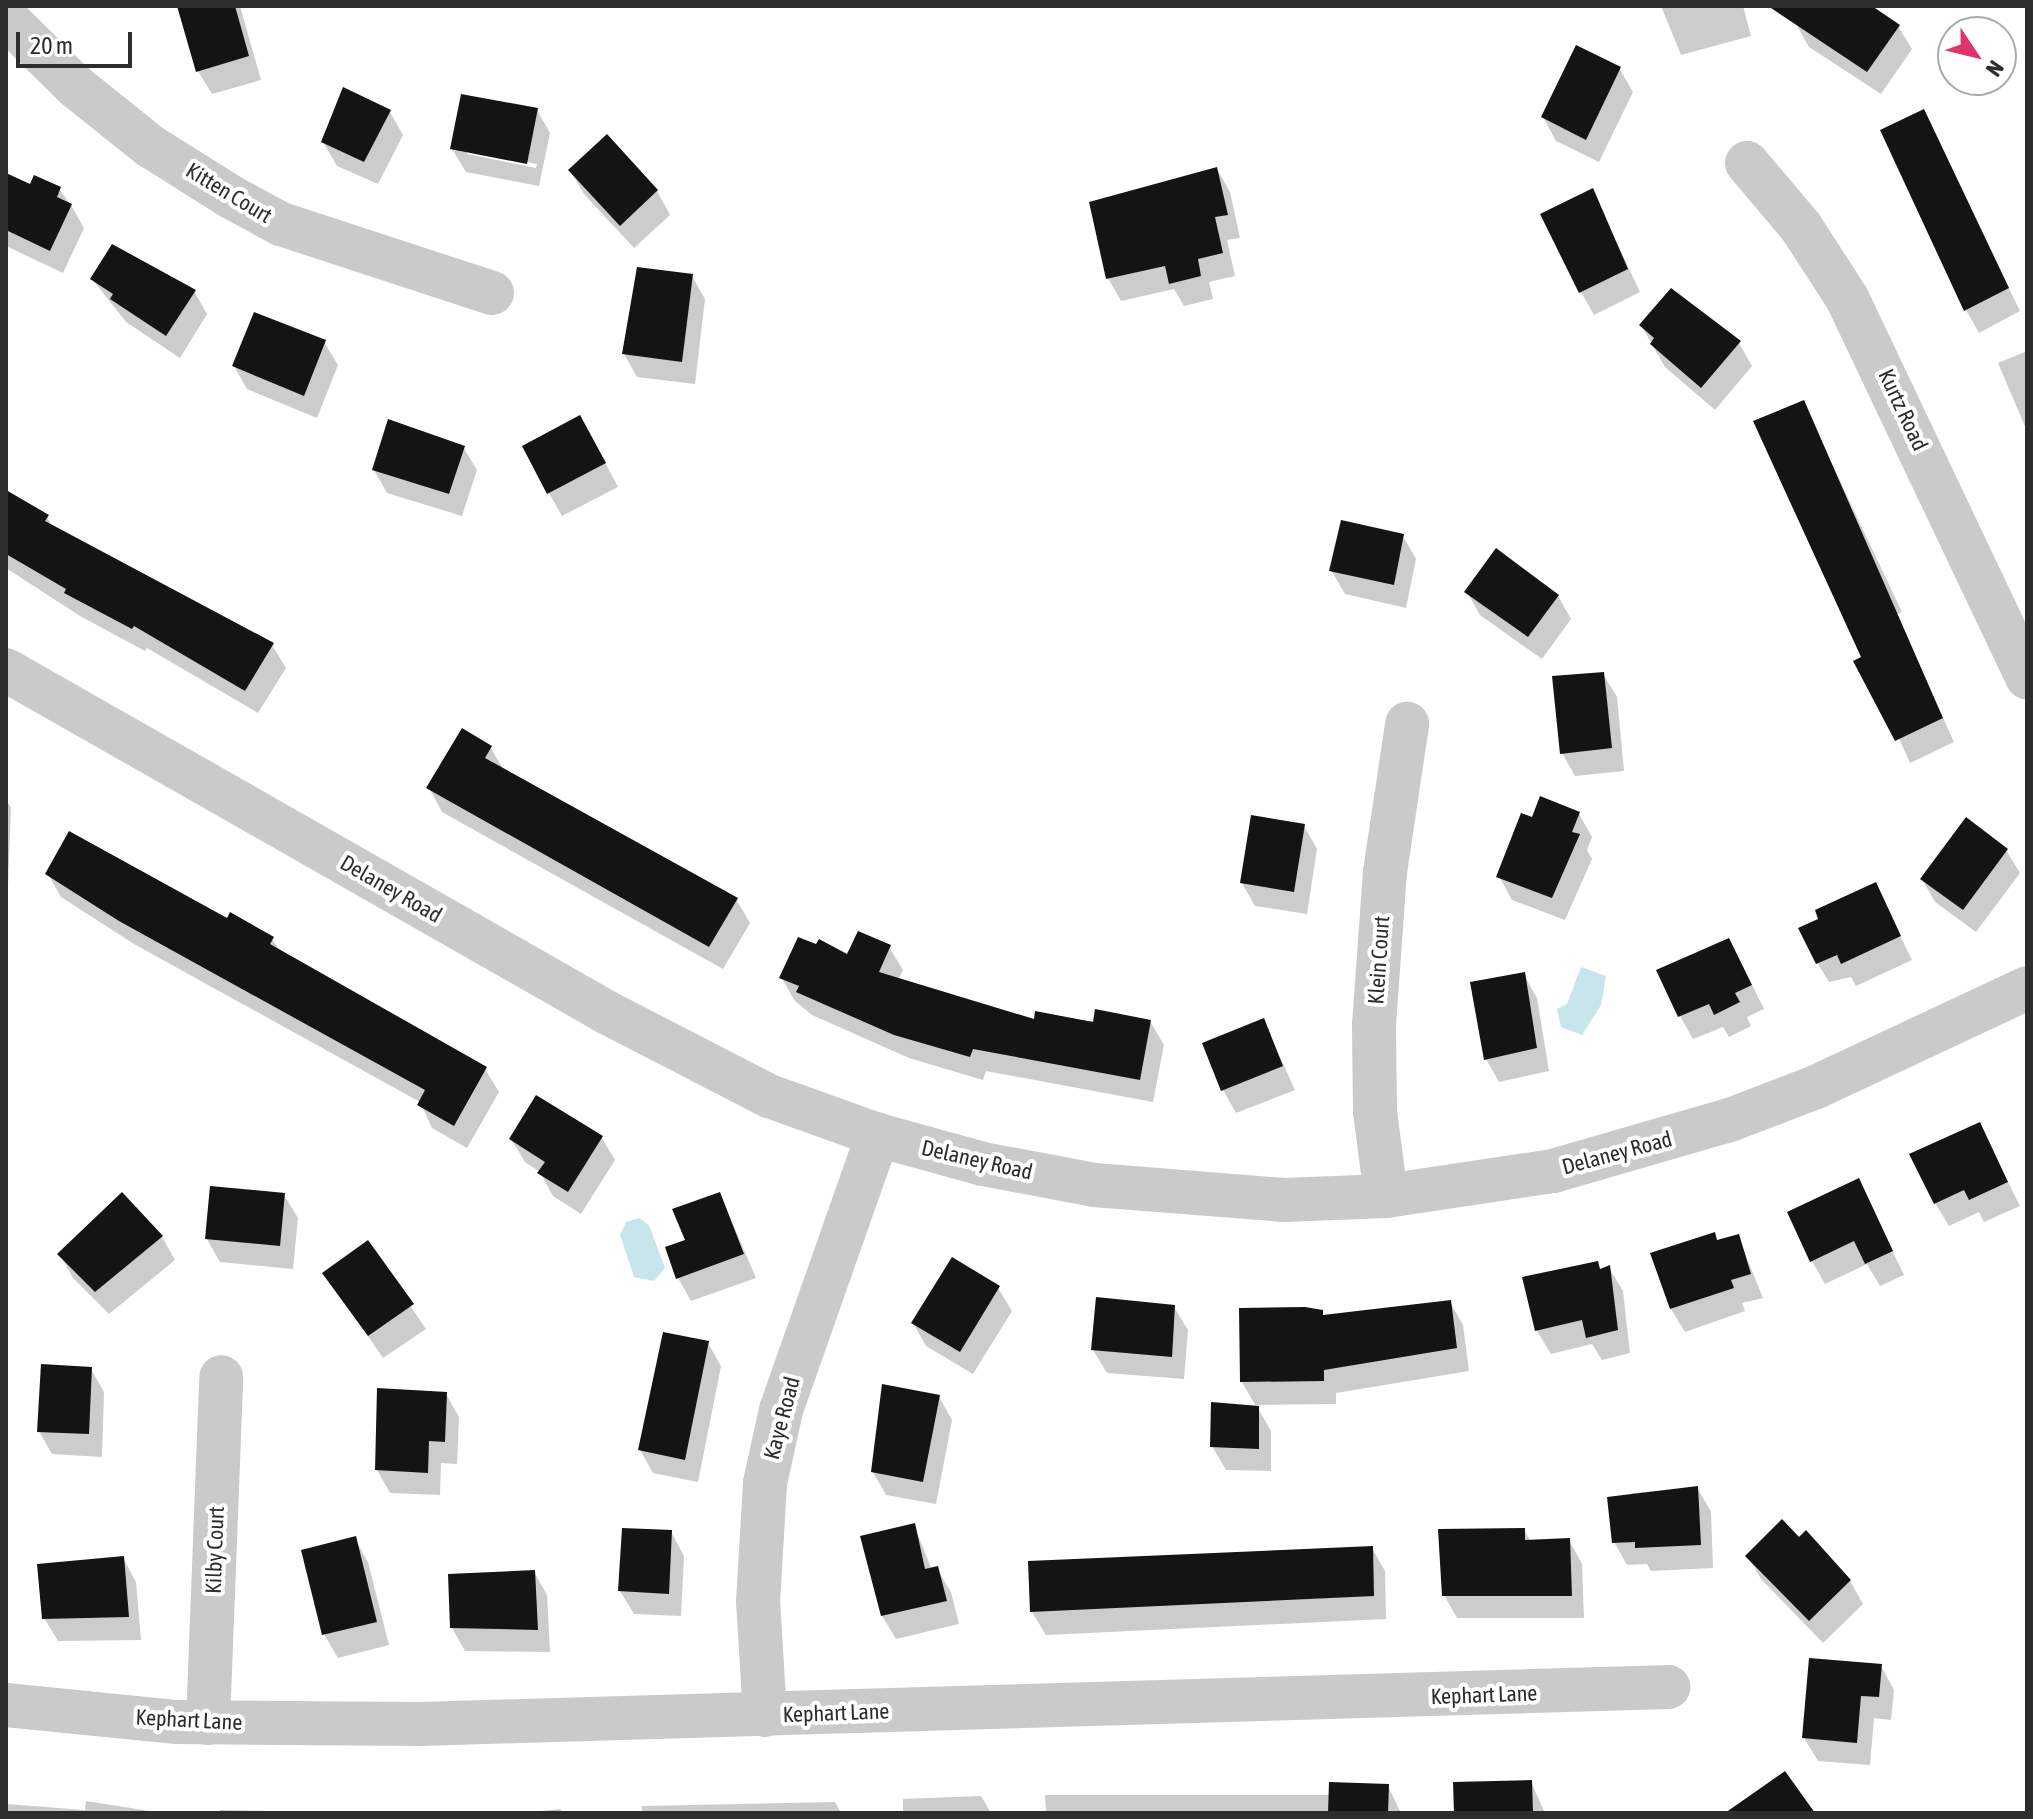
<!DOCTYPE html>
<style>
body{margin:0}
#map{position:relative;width:2033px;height:1819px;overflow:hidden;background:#fff;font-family:"Asap Condensed",sans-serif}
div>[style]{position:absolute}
.water>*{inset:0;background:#c7e5ea}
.shadow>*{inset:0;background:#0003}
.building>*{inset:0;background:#141414}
.minor>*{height:44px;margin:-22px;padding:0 22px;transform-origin:22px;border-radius:22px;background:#cacaca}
span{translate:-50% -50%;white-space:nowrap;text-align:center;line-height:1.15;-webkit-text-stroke:8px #fff;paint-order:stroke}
.street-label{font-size:22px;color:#2d2d2d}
.frame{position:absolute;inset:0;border:8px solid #2d2d2d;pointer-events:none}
.north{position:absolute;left:1937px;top:16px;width:80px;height:80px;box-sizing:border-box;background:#fff;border:2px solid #ababab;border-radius:50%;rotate:125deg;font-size:22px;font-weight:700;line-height:32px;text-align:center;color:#2d2d2d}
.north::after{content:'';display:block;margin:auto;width:28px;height:36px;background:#df346a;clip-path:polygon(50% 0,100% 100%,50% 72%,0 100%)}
.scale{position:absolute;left:16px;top:32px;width:116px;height:36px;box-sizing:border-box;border:4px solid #2d2d2d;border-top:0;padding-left:10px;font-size:24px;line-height:28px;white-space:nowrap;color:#2d2d2d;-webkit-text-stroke:6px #fff;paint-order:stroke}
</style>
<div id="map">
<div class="water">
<div style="clip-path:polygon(1581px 967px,1606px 976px,1601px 1005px,1582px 1035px,1561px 1027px,1557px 1009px,1567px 1004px)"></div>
<div style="clip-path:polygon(639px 1218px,649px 1225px,665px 1268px,654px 1281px,634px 1277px,620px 1235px,626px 1222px)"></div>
</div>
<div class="shadow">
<div style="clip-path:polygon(179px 6px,240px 6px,261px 80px,212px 94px,198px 71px)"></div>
<div style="clip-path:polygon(1661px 6px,1743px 6px,1751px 36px,1681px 55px)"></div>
<div style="clip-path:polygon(1808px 6px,1869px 6px,1898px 26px,1912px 49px,1881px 94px,1809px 47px,1796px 24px)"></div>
<div style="clip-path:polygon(1619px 68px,1633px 92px,1599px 162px,1556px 141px,1543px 117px)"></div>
<div style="clip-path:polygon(evenodd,537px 110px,550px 133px,539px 186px,466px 172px,452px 149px,537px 110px,467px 150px,537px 164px,536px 168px,467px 154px,467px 150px)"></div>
<div style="clip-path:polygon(1923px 111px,2020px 311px,1979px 333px,1966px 310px)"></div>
<div style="clip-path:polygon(390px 112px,403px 135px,378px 184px,337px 166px,323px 142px)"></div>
<div style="clip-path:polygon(607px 136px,657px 191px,670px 215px,634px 248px,584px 194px,570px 170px)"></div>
<div style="clip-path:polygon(1217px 169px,1230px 192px,1240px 238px,1227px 240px,1235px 276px,1209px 282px,1213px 299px,1184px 306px,1174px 289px,1121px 301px,1108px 278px)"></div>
<div style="clip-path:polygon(6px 175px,31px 186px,59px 189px,71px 205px,84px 228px,63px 273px,6px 246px)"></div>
<div style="clip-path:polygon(1592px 190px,1640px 292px,1594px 315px,1581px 292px)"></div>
<div style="clip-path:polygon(692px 276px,705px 299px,695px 384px,637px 377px,624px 354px)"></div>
<div style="clip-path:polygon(92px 279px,194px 291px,207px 314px,180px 358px,126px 322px)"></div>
<div style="clip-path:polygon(1641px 325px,1739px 343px,1752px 366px,1715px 410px,1665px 367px)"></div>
<div style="clip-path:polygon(324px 342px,338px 365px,317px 418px,247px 389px,234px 366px)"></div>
<div style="clip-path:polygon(2027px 351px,2027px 431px,1998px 363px)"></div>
<div style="clip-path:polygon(1803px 403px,1902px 612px,1896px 615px,1954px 742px,1910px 763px,1863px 658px)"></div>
<div style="clip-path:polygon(593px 440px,618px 487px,562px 516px,549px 493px)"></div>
<div style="clip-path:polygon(463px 447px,477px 470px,462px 516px,387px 493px,374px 470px)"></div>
<div style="clip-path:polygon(6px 493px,47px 517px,53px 528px,272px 645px,286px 668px,258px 713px,147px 648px,145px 651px,80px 616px,6px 568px)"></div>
<div style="clip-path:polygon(1403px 536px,1416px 559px,1406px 608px,1345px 594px,1331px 570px)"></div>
<div style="clip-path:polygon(1467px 592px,1558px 596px,1571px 619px,1542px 659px,1480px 615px)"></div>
<div style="clip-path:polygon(1603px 674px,1617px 697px,1624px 771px,1575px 776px,1562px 753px)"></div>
<div style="clip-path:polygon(491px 748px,504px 771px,736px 899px,750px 923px,723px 969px,442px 812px,429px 788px)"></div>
<div style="clip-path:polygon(6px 799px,11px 808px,8px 886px,6px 886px)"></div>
<div style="clip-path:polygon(1579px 814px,1592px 837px,1587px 850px,1592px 859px,1565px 920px,1512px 900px,1499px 876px,1533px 819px)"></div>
<div style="clip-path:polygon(1304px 826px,1317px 849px,1307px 914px,1255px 906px,1242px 883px)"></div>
<div style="clip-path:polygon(2006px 850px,2020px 873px,1976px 932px,1935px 902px,1922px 879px)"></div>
<div style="clip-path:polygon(48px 874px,227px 920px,272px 939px,281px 952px,485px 1069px,499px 1092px,467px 1148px,432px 1128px,420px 1102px,134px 944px,61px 897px)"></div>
<div style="clip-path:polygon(1875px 885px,1912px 960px,1856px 986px,1851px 977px,1829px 982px,1815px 959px,1821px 920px)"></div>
<div style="clip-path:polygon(889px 947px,903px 970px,898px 980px,1035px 1021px,1150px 1021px,1164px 1045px,1153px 1102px,986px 1071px,983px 1080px,909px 1058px,812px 1015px,795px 1001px,781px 977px)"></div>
<div style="clip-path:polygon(1741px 963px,1764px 1009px,1747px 1017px,1751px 1026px,1729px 1037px,1723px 1027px,1693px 1039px,1680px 1016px)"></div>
<div style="clip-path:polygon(1524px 975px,1537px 998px,1549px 1071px,1499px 1082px,1486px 1059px)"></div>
<div style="clip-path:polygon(1263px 1020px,1295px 1090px,1236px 1113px,1223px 1090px)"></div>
<div style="clip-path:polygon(1979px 1124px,2020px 1206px,1984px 1222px,1979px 1212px,1949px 1226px,1935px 1203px)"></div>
<div style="clip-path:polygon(601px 1137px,615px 1160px,581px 1214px,553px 1196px,540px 1172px,525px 1162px,511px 1139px)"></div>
<div style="clip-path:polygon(1858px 1181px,1904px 1275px,1880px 1286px,1867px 1264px,1825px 1284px,1812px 1261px)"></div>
<div style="clip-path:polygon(720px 1194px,756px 1278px,691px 1301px,678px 1278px,687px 1241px)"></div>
<div style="clip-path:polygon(284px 1195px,298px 1218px,293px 1269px,220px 1262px,207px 1239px)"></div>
<div style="clip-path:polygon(1714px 1234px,1718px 1242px,1738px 1236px,1763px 1298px,1742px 1303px,1745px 1311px,1685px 1332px,1671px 1309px)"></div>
<div style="clip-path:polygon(162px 1237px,175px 1260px,109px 1314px,73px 1278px,60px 1254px)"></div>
<div style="clip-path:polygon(367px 1242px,426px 1329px,383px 1358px,325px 1273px)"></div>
<div style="clip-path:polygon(1597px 1263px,1601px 1270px,1609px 1268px,1623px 1291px,1630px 1353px,1602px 1360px,1592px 1344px,1551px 1354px,1537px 1331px,1524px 1279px)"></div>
<div style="clip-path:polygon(998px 1288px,1012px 1311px,973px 1374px,926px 1346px,913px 1323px)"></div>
<div style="clip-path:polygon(1450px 1302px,1463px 1325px,1469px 1371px,1336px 1393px,1336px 1404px,1256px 1405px,1271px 1431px,1271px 1471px,1226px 1470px,1212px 1446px,1257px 1408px,1242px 1382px,1322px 1312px,1325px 1317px)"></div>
<div style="clip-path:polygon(1174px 1307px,1188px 1330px,1184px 1379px,1107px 1373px,1093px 1350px)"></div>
<div style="clip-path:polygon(708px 1343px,721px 1366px,698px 1482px,653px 1473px,640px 1450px)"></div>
<div style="clip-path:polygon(91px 1369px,104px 1392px,102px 1457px,52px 1454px,39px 1431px)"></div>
<div style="clip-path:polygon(446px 1394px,459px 1417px,457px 1464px,441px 1463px,440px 1495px,390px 1493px,377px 1470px)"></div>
<div style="clip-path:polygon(939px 1397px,952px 1420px,936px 1504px,886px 1495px,873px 1472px)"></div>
<div style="clip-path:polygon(1697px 1488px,1711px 1511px,1713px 1568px,1651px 1571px,1647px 1564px,1627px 1565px,1614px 1542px,1632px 1493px)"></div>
<div style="clip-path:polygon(914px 1525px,932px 1570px,937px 1569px,951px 1592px,959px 1624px,896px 1639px,882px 1616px,863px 1538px)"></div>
<div style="clip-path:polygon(1524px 1530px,1531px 1542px,1569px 1540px,1582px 1564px,1584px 1618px,1457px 1618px,1444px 1595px)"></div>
<div style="clip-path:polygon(671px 1532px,684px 1556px,681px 1616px,634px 1614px,620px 1591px)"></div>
<div style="clip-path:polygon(1806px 1533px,1850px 1581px,1863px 1604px,1823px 1643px,1761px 1579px,1748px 1556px)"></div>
<div style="clip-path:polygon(355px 1539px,368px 1562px,389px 1645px,338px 1658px,324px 1634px)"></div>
<div style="clip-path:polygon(1372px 1548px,1385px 1571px,1386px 1619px,1046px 1635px,1032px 1612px)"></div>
<div style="clip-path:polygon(123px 1558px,136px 1582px,141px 1640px,58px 1641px,44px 1618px)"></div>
<div style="clip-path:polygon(534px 1572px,547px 1595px,550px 1652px,465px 1651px,452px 1628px)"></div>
<div style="clip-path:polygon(1881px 1666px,1894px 1690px,1891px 1720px,1874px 1718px,1870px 1765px,1818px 1761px,1804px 1738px)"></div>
<div style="clip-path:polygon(1531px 1782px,1545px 1813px,1456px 1813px)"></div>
<div style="clip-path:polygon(1388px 1786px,1401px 1813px,1046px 1813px,1045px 1795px,1331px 1795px)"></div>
<div style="clip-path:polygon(981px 1796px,991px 1813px,903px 1813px,903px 1799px)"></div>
<div style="clip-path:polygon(86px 1801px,163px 1813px,6px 1813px,6px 1804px,85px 1810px)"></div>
<div style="clip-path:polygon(835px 1802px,841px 1813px,642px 1813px,642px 1806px)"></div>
<div style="clip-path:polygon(560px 1809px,563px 1813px,521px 1813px)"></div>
<div style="clip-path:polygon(220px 1810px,370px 1813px,220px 1813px)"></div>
</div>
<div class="building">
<div style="clip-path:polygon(177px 6px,235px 6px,249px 56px,196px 72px)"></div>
<div style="clip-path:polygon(1768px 6px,1872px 6px,1900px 25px,1867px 72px)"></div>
<div style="clip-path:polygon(1576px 45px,1621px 67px,1586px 140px,1541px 117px)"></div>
<div style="clip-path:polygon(343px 87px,391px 110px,364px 162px,321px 142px)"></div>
<div style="clip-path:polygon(461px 94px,538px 108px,527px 164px,450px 149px)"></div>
<div style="clip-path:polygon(1924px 109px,2009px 288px,1964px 311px,1880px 130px)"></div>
<div style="clip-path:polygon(607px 134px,658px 190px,620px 226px,568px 170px)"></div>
<div style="clip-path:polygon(1217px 167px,1228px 215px,1215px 217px,1223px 253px,1198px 259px,1201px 276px,1169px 284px,1165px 266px,1106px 279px,1089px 202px)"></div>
<div style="clip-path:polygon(6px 173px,30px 184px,34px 175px,61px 187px,57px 197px,72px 204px,50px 251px,6px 230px)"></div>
<div style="clip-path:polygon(1593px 188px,1628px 269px,1579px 293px,1540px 214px)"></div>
<div style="clip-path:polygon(112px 244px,196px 290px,166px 336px,110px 299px,113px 294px,90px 279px)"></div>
<div style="clip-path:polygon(637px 267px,693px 274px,682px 362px,622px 354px)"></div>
<div style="clip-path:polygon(1671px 288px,1741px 341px,1701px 388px,1650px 344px,1654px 338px,1639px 325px)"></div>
<div style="clip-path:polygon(254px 312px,326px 340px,304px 396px,232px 366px)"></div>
<div style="clip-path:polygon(1804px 400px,1943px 718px,1895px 741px,1853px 661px,1861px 657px,1753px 421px)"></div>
<div style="clip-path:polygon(580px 415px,606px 463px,547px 494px,522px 446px)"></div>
<div style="clip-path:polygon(388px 419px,465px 446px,449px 494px,372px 470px)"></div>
<div style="clip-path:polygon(6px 490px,49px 515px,45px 521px,274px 643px,245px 691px,134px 626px,132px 629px,64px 593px,66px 589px,6px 554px)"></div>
<div style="clip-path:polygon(1341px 520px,1404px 534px,1394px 585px,1329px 571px)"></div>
<div style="clip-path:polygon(1496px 548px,1559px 595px,1528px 637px,1464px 592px)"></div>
<div style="clip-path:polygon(1604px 672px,1612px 748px,1560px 754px,1552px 676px)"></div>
<div style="clip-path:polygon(462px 728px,492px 746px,485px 758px,738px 898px,709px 947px,426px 788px)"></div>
<div style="clip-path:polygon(1540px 796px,1580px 812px,1572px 832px,1580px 834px,1552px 898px,1496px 877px,1521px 813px,1532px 817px)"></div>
<div style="clip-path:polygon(1251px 815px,1305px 824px,1294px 892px,1240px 883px)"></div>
<div style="clip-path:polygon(1966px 817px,2008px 849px,1963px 910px,1920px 879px)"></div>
<div style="clip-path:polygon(69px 831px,227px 918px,230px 912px,274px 937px,270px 944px,487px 1067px,454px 1126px,417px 1105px,425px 1090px,119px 921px,45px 874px)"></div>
<div style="clip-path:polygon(1876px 882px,1901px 936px,1841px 964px,1837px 955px,1816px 964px,1798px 928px,1818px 919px,1815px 910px)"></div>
<div style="clip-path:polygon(858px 931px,891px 945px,879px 972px,1034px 1019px,1035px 1011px,1093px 1022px,1095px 1009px,1151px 1020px,1140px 1080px,973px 1049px,970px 1057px,894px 1035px,796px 992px,799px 986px,779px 978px,798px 937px,816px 944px,819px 939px,847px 954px)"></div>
<div style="clip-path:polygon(1729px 938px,1752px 985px,1735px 993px,1740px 1002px,1714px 1015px,1709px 1004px,1678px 1017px,1656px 970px)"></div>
<div style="clip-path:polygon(1525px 972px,1537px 1048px,1484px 1060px,1470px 982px)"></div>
<div style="clip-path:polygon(1264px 1018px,1283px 1066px,1221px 1091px,1202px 1043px)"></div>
<div style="clip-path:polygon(536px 1095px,603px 1136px,568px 1192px,537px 1173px,545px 1162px,509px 1139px)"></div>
<div style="clip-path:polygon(1980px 1122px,2008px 1182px,1969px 1200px,1964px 1190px,1934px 1204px,1909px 1154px)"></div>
<div style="clip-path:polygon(1859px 1178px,1893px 1251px,1865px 1264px,1854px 1241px,1810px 1262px,1787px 1212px)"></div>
<div style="clip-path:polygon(210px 1186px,285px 1193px,280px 1246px,205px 1239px)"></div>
<div style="clip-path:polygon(122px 1192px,163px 1236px,95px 1292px,57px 1254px)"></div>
<div style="clip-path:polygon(720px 1192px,744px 1254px,676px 1279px,665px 1247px,685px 1240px,672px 1209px)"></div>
<div style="clip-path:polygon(1715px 1232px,1717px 1240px,1739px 1234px,1751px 1274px,1731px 1280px,1734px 1288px,1670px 1309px,1650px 1253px)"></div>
<div style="clip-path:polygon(368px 1240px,414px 1304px,368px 1336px,322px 1273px)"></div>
<div style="clip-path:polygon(952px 1257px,1000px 1286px,960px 1352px,911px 1323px)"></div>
<div style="clip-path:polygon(1598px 1261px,1600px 1269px,1610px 1265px,1618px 1330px,1586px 1338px,1582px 1320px,1535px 1331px,1522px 1277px)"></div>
<div style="clip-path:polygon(1096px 1297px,1175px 1305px,1172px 1357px,1091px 1350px)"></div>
<div style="clip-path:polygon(1451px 1300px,1457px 1348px,1324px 1370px,1324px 1381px,1240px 1382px,1239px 1308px,1305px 1307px,1323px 1310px,1323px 1315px)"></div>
<div style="clip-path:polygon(663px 1332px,709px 1341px,685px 1460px,638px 1450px)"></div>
<div style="clip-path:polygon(41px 1364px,92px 1367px,89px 1434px,37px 1432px)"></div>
<div style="clip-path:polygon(882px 1384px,940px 1395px,923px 1482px,871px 1472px)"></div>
<div style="clip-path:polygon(377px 1388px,447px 1392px,445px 1442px,429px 1441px,428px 1473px,375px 1470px)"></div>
<div style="clip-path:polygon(1211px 1402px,1259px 1406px,1259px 1449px,1210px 1447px)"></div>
<div style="clip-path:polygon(1698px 1486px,1701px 1545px,1635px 1548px,1635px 1542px,1612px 1543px,1607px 1497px)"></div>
<div style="clip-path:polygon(1782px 1519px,1799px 1537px,1806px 1530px,1851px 1580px,1809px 1621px,1745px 1556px)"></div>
<div style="clip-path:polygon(915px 1523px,925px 1569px,938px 1566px,947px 1601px,881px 1616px,860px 1536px)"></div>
<div style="clip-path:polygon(622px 1528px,672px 1530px,669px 1594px,618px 1591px)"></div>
<div style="clip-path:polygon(1525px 1528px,1525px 1540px,1570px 1538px,1572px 1596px,1442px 1596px,1438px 1529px)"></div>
<div style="clip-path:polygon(356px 1536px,377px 1622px,322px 1635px,301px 1550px)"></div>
<div style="clip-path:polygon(1373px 1546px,1374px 1596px,1030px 1612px,1028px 1561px)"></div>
<div style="clip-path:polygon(124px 1556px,129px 1617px,42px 1619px,37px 1564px)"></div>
<div style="clip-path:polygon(535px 1570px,538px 1630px,450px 1628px,448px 1574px)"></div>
<div style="clip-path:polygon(1809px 1658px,1882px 1664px,1879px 1697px,1861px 1696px,1857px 1743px,1802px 1738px)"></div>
<div style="clip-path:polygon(1785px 1771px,1815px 1813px,1725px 1813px)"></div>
<div style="clip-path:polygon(1532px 1780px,1533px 1813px,1454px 1813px,1453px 1782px)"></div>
<div style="clip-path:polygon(1329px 1782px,1389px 1784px,1388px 1813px,1328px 1813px)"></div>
</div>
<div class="minor">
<div style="left:7px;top:19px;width:95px;rotate:44.6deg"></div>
<div style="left:75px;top:86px;width:96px;rotate:38.7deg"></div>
<div style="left:150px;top:146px;width:96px;rotate:32.2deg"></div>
<div style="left:231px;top:197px;width:57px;rotate:28.4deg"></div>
<div style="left:281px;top:224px;width:222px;rotate:18.1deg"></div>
<div style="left:1747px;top:163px;width:84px;rotate:49.8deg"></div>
<div style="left:1801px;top:227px;width:85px;rotate:57.1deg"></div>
<div style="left:1847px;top:298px;width:420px;rotate:64.6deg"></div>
<div style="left:6px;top:670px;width:693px;rotate:29.67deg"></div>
<div style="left:608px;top:1013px;width:181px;rotate:27.3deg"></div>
<div style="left:769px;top:1096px;width:116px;rotate:19.7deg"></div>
<div style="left:878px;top:1135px;width:109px;rotate:15.4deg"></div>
<div style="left:983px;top:1164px;width:113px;rotate:10.7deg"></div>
<div style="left:1094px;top:1185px;width:191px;rotate:4.5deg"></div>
<div style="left:1284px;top:1200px;width:102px;rotate:-2.2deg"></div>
<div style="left:1386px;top:1196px;width:169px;rotate:-8.5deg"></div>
<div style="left:1553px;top:1171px;width:184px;rotate:-16.1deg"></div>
<div style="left:1730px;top:1120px;width:92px;rotate:-21deg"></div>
<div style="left:1816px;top:1087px;width:233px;rotate:-25.1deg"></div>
<div style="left:1386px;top:1196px;width:86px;rotate:-97.4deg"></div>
<div style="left:1375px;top:1111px;width:86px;rotate:-90.7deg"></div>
<div style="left:1374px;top:1025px;width:153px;rotate:-85.9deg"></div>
<div style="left:1385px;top:872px;width:150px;rotate:-81.5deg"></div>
<div style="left:6px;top:1705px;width:172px;rotate:5.7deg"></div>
<div style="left:177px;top:1722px;width:243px;rotate:0.5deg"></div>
<div style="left:420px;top:1724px;width:1249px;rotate:-1.7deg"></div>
<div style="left:765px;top:1715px;width:113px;rotate:-93.5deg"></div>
<div style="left:758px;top:1602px;width:119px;rotate:-86.6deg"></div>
<div style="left:765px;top:1483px;width:75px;rotate:-77.6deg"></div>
<div style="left:781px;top:1410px;width:292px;rotate:-70.6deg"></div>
<div style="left:208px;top:1723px;width:346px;rotate:-87.8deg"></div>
</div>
<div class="street-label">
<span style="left:229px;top:193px;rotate:31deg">Kitten Court</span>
<span style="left:1903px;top:410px;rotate:65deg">Kurtz Road</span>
<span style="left:391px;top:889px;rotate:30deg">Delaney Road</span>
<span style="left:1379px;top:960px;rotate:-86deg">Klein Court</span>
<span style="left:1617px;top:1153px;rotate:-15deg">Delaney Road</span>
<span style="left:977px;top:1160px;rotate:13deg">Delaney Road</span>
<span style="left:782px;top:1418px;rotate:-75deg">Kaye Road</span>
<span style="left:215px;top:1550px;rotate:-88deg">Kilby Court</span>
<span style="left:1484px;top:1695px;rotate:-2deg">Kephart Lane</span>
<span style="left:836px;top:1713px;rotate:-2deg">Kephart Lane</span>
<span style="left:189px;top:1720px;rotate:3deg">Kephart Lane</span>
</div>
<div class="frame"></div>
<div class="north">N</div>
<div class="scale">20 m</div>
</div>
